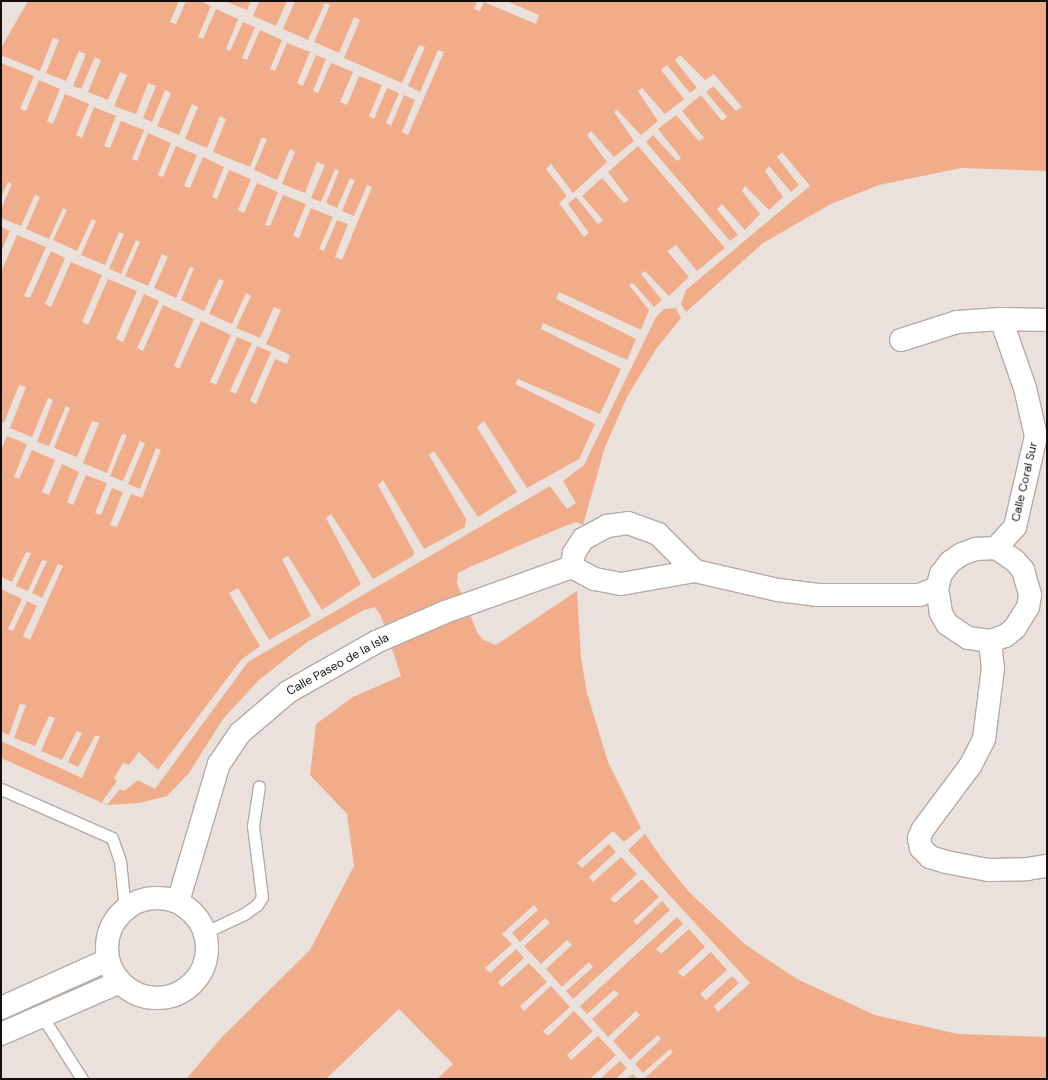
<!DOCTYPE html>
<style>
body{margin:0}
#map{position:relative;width:1048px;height:1080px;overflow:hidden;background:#eae1dc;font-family:"DM Sans",sans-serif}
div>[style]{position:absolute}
.water>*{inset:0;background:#f1ad89}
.pier>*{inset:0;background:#eae1dc}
.roads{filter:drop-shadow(1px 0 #b4aba6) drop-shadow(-1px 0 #b4aba6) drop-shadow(0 1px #b4aba6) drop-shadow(0 -1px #b4aba6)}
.lane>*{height:11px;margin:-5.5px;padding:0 5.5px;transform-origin:5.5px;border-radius:5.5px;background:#fff}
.street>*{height:22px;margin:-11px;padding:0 11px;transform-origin:11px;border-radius:11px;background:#fff}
.street>.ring{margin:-11px;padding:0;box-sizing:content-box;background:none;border:22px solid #fff;border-radius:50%}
span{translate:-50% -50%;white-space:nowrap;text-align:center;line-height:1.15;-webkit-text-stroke:4px #fff;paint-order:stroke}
.street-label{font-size:12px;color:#120f0e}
.frame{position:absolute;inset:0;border:2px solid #120f0e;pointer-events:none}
</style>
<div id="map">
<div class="water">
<div style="clip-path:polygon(28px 1px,1047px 1px,1047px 171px,961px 168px,879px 185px,831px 204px,763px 243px,686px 312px,656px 349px,627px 397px,605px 447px,583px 525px,576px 522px,560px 528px,470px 567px,458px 573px,457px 583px,478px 634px,484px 640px,496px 645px,577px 591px,581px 658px,587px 693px,608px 762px,641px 828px,663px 860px,689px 892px,746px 945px,797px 979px,875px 1015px,958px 1034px,1047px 1037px,1047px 1079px,186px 1079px,222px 1037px,310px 950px,354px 866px,347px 814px,310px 775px,316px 724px,353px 697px,401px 676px,381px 616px,375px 607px,364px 610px,307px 642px,259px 680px,223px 719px,189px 773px,167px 796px,139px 803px,107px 805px,1px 758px,1px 48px)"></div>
</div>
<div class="pier">
<div style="clip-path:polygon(179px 1px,186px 1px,176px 24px,170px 22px)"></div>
<div style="clip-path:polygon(201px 1px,225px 1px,247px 10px,251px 1px,259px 1px,253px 16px,276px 26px,287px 1px,295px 1px,283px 29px,308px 40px,325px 3px,330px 5px,314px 42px,339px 53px,354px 17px,360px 20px,344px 58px,402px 83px,419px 45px,425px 47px,408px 86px,420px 92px,438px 50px,444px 52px,408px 135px,402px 132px,415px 100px,404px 95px,391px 126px,386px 123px,399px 93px,387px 88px,374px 119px,369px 116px,382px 85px,359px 76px,347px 105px,340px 102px,353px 72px,331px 63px,318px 93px,313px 91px,326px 59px,316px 55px,303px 86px,297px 83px,310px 52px,287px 43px,275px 71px,270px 69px,282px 40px,260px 30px,247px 60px,242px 58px,255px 27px,243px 22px,230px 51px,226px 49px,238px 19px,216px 9px,203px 39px,198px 37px,211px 6px)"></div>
<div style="clip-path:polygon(477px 1px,506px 1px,539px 15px,536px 24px,484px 2px,480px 11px,474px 9px)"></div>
<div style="clip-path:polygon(53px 38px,59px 40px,46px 73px,66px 81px,79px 51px,86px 54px,73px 86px,81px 89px,95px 57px,101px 60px,88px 92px,108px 100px,120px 72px,127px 75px,114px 106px,136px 114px,148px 83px,156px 86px,143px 118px,152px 122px,165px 90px,171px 93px,157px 126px,179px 135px,192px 104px,198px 107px,185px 139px,207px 148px,220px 116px,226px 119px,213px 152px,250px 167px,262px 137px,267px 139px,254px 170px,277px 180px,290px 149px,295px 152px,282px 184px,305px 193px,317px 162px,325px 165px,311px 198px,321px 202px,335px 169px,339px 171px,326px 203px,337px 208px,350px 178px,355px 180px,342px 211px,354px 216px,367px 185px,372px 187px,342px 260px,335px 257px,348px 224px,337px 220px,324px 251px,319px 249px,333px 217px,311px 208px,299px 238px,293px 236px,306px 204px,283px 195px,270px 226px,265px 225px,278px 192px,257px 183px,244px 213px,238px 210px,251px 179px,229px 170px,217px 199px,212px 197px,224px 167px,203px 157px,190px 188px,184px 186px,197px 155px,176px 146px,163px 177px,158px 175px,171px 143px,148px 133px,137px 161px,132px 159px,144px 130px,121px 121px,110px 148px,104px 146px,116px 116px,94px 107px,82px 138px,76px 135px,89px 104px,65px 94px,53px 124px,47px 121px,60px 89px,39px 80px,26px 111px,20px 109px,34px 76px,1px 63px,1px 55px,40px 71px)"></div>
<div style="clip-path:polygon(680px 55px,705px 80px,714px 74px,742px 107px,736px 111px,713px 86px,706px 92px,727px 117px,722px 121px,701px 95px,682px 111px,704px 138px,699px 141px,676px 115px,658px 129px,681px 158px,677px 161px,653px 135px,646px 142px,730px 241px,738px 235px,717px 209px,722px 204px,745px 230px,760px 214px,742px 191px,745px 186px,769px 210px,783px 197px,765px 171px,769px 166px,791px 192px,799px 185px,777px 157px,782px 152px,810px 186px,686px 290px,681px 304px,686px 312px,681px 318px,676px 308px,664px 309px,656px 317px,584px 465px,563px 481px,576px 503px,567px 509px,550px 486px,248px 662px,155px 789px,138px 780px,124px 791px,120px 789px,107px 805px,102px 802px,117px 781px,114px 778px,123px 763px,129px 765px,139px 752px,158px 770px,241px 660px,260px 646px,229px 593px,238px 588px,269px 640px,311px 616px,282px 559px,288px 556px,322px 610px,361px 584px,326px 518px,331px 514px,373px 579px,413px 556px,414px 552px,378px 485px,383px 480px,424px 549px,465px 527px,466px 519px,429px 455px,434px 451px,478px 517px,517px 492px,477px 427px,484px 421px,527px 488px,579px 459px,595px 424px,515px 384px,518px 379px,600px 414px,621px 369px,541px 329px,543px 323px,627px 360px,636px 339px,556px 299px,559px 292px,641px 330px,649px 310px,629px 285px,633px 283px,654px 307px,662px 300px,641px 274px,645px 271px,669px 296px,689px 277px,667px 251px,676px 245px,697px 271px,725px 248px,638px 146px,608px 172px,629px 200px,624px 203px,602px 178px,582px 196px,603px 220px,601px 222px,598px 224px,576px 197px,568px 204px,589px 233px,584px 237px,559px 203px,567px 196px,546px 169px,551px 164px,573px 193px,607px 162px,587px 135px,591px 131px,614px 157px,634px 141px,614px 112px,617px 110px,641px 135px,658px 121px,638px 91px,642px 88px,665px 114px,684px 99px,661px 70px,667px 65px,690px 93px,697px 88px,675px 60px)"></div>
<div style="clip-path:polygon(8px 182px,12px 184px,1px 209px,1px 197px)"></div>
<div style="clip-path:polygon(35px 195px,40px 197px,26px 229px,49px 239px,63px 208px,67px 210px,53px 240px,77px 251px,92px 219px,96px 221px,81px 255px,105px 265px,119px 232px,124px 234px,109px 269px,121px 274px,136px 240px,140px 242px,125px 276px,148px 286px,162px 254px,168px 257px,154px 288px,176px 298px,190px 267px,194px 268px,181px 300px,204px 311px,219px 279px,224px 281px,209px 314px,232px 324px,246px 293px,251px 296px,236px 328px,260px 338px,274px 307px,281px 310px,266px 344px,290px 355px,287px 364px,275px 359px,256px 404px,250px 401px,271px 352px,257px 346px,236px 394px,230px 391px,252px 343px,237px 337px,216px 385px,210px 382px,231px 335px,201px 321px,179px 369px,174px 366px,194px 319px,163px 305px,143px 351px,137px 348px,159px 301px,144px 294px,123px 342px,116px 339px,137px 291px,108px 279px,88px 325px,82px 322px,102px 275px,71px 262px,51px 307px,45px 304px,65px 258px,51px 251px,30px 298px,24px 296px,46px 247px,17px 235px,1px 272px,1px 252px,10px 231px,1px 227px,1px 218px,21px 226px)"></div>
<div style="clip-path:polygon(19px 385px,26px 387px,10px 428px,32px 437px,48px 398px,53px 400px,37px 442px,49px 446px,66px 406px,70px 408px,54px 448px,77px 457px,92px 421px,99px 423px,83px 463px,107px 473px,122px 434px,127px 435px,110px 476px,123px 481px,140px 441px,145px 443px,128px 484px,140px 489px,156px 448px,161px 450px,142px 498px,131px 494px,117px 527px,110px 525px,123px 492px,112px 488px,101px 515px,95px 513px,107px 483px,86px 475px,73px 505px,67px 502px,79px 472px,62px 464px,49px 495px,42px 492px,55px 460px,32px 450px,19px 479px,14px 477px,27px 444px,7px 436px,1px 450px,1px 422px,4px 423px)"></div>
<div style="clip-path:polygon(26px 552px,31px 553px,16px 586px,28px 591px,42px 560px,47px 561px,32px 593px,42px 598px,58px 564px,63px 566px,30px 640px,23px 636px,37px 606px,27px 601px,13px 631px,8px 629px,22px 599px,1px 589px,1px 577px,12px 582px)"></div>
<div style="clip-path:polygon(20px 704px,26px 705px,14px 738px,35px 746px,49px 716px,55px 718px,41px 751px,62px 760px,77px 731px,82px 733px,68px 762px,78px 767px,95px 736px,100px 736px,82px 778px,1px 741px,1px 732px,9px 735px)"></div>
<div style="clip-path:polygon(641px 828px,645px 834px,628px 850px,750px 983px,718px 1012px,714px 1006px,739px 983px,732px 976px,706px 1000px,700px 994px,727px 970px,711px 952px,683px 977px,678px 972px,705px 947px,689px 929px,661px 954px,656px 949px,683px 924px,677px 917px,580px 1006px,587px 1014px,614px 990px,619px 994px,592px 1019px,608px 1037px,636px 1011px,640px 1015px,613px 1041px,630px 1060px,658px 1035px,661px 1039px,635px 1064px,643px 1073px,670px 1049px,673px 1052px,644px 1079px,638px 1079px,633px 1074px,627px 1079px,616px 1079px,627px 1068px,620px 1061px,600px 1079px,590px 1079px,616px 1055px,598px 1036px,571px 1060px,567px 1055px,593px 1031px,574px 1011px,548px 1036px,543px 1031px,570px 1007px,551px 986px,524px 1011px,520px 1006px,547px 982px,529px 963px,502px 987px,498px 982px,524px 958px,516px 949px,490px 973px,485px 968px,512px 944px,502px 934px,534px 905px,538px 910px,512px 933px,520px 942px,545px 918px,550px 923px,524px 946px,541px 964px,567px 940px,572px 945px,546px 969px,562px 987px,589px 962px,593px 967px,566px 991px,573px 999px,670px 910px,662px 901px,637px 925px,633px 921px,659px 897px,642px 879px,615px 903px,610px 899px,637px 874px,621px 857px,593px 882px,589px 877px,616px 852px,609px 844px,582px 868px,577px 863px,613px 831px,624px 842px)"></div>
<div style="clip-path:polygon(399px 1009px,453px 1064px,437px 1079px,326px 1079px)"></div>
</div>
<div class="roads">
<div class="lane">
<div style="left:1px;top:789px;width:121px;rotate:23.8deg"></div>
<div style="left:112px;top:838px;width:24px;rotate:71deg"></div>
<div style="left:120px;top:861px;width:48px;rotate:84.1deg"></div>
<div style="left:206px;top:932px;width:42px;rotate:-25.3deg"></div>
<div style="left:244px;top:914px;width:16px;rotate:-35deg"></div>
<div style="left:257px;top:905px;width:9px;rotate:-58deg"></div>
<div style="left:262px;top:897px;width:72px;rotate:-97.2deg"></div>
<div style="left:253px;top:826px;width:40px;rotate:-81.5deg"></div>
<div style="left:42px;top:1016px;width:75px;rotate:57.6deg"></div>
</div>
<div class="street">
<div style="left:901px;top:340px;width:59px;rotate:-17.8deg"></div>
<div style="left:957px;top:322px;width:44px;rotate:-3.9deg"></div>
<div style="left:1001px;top:319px;width:46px;rotate:1.2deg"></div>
<div style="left:996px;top:548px;width:23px;rotate:34deg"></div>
<div style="left:1015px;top:561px;width:12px;rotate:48deg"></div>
<div style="left:1023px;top:570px;width:26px;rotate:74deg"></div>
<div style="left:1030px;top:595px;width:12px;rotate:99deg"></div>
<div style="left:1028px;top:607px;width:25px;rotate:122deg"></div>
<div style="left:1015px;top:628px;width:13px;rotate:141deg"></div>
<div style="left:1005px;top:636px;width:16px;rotate:162deg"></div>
<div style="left:990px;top:641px;width:22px;rotate:-172deg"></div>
<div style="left:968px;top:638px;width:25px;rotate:-146deg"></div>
<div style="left:947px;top:624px;width:13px;rotate:-119deg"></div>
<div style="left:941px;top:613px;width:25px;rotate:-99deg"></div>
<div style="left:937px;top:588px;width:15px;rotate:-74deg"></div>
<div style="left:941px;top:574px;width:15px;rotate:-53deg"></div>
<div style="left:950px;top:562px;width:14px;rotate:-34deg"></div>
<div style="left:962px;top:554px;width:15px;rotate:-20deg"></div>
<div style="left:976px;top:549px;width:20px;rotate:-3deg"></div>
<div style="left:996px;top:548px;width:28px;rotate:-48deg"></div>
<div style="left:1015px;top:527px;width:93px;rotate:-77deg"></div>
<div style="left:1036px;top:436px;width:49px;rotate:-102.9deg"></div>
<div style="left:1025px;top:388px;width:73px;rotate:-109.2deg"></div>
<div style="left:572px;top:567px;width:14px;rotate:-82deg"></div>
<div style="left:574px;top:553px;width:17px;rotate:-57deg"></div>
<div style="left:583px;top:539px;width:27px;rotate:-28deg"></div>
<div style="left:607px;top:526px;width:21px;rotate:-8deg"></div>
<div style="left:628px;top:523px;width:32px;rotate:20deg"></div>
<div style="left:658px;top:534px;width:52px;rotate:45deg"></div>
<div style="left:990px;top:641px;width:27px;rotate:84deg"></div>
<div style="left:993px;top:668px;width:72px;rotate:97.2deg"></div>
<div style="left:984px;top:739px;width:30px;rotate:117deg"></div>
<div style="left:970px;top:766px;width:79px;rotate:126.7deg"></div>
<div style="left:923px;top:829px;width:10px;rotate:114deg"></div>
<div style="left:919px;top:838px;width:10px;rotate:79deg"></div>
<div style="left:921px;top:848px;width:13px;rotate:45deg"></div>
<div style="left:930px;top:857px;width:17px;rotate:17deg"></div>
<div style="left:946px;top:862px;width:43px;rotate:10.8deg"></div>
<div style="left:988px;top:870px;width:39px;rotate:-1deg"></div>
<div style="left:1027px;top:869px;width:20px;rotate:-9deg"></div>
<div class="ring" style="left:107px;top:898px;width:78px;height:78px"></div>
<div style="left:178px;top:902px;width:144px;rotate:-73.5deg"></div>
<div style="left:219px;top:764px;width:37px;rotate:-56deg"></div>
<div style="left:240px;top:733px;width:63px;rotate:-40.5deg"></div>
<div style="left:288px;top:692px;width:101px;rotate:-29.6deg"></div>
<div style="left:376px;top:642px;width:75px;rotate:-23.5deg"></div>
<div style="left:445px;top:612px;width:135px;rotate:-19.5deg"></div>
<div style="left:572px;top:567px;width:26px;rotate:28deg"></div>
<div style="left:595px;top:579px;width:26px;rotate:11deg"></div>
<div style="left:621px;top:584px;width:75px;rotate:-10deg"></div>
<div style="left:695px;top:571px;width:85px;rotate:12.9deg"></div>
<div style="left:778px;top:590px;width:39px;rotate:7deg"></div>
<div style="left:817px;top:595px;width:102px"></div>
<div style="left:919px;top:595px;width:19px;rotate:-21deg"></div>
<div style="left:1px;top:1008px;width:117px;rotate:-24.2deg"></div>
<div style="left:1px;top:1034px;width:130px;rotate:-23.6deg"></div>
</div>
</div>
<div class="street-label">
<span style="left:1025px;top:482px;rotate:-77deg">Calle Coral Sur</span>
<span style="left:338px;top:665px;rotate:-29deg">Calle Paseo de la Isla</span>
</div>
<div class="frame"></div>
</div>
